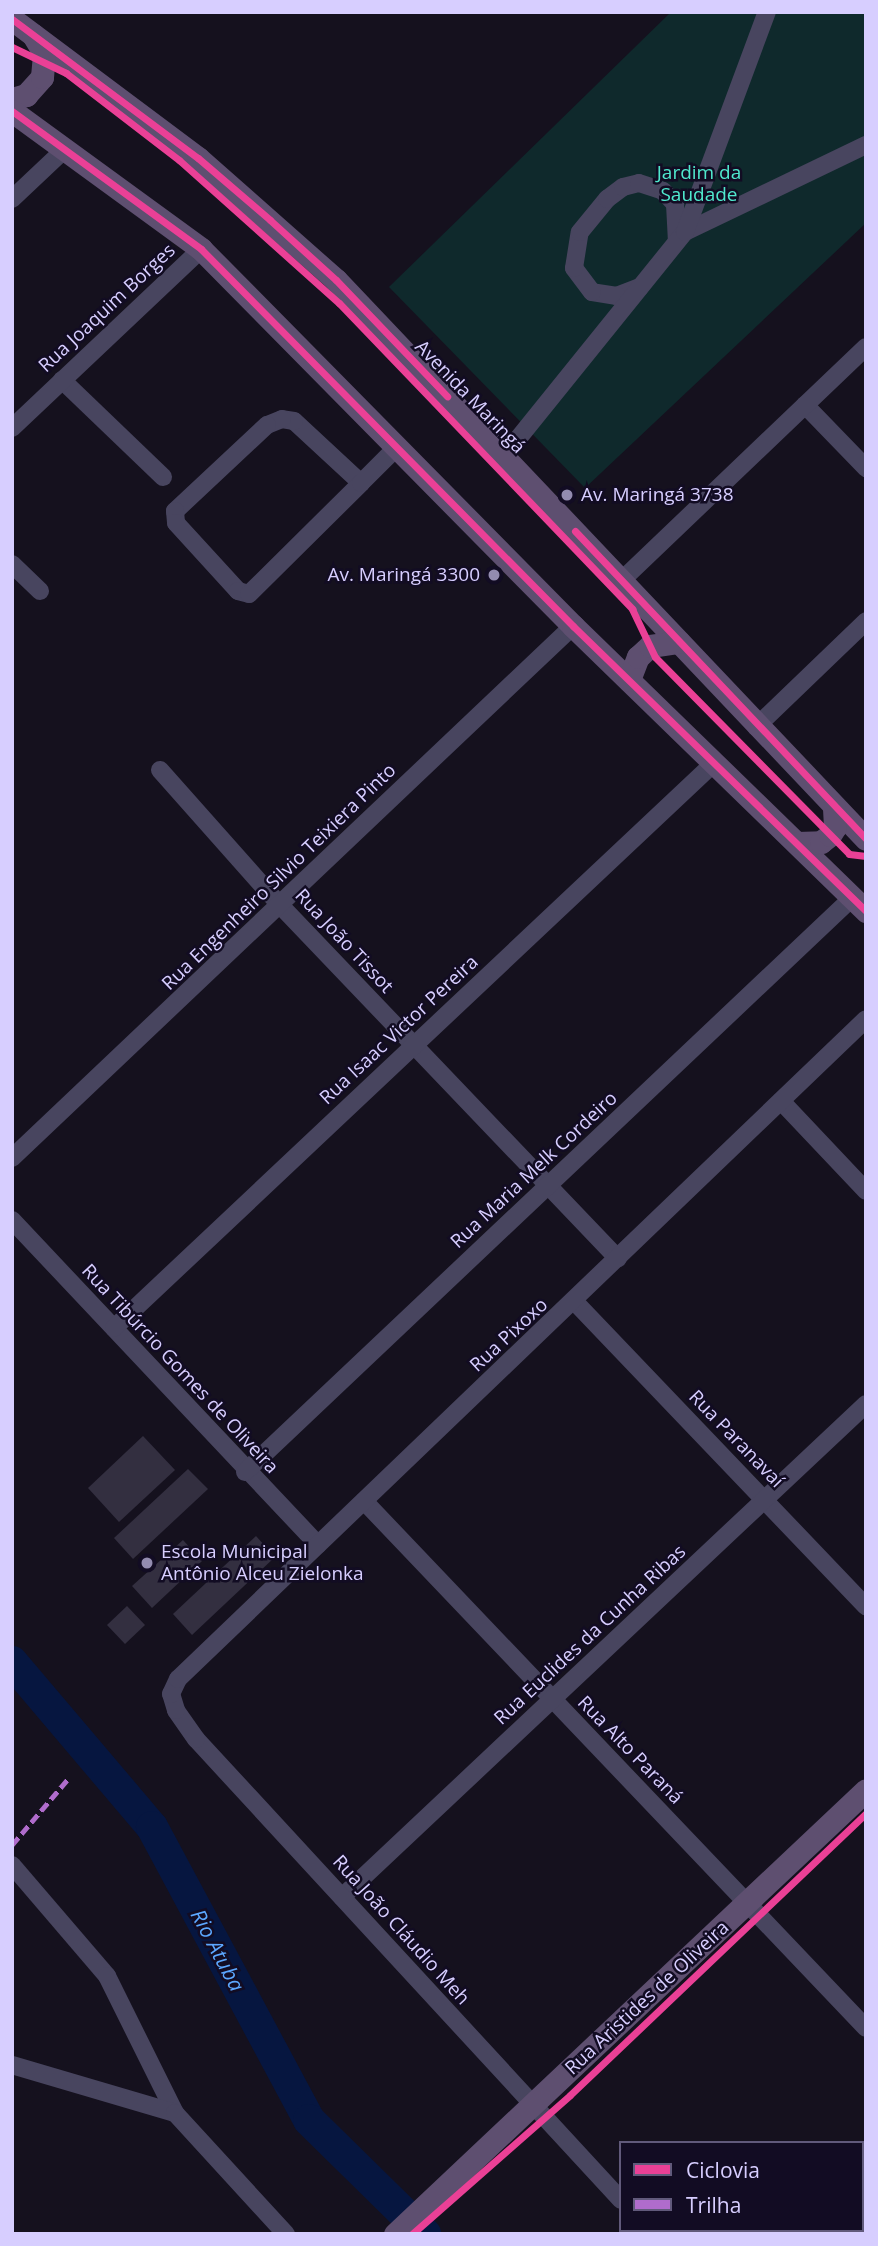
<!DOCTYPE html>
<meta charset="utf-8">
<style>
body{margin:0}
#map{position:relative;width:878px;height:2246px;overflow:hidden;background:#15111e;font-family:"Open Sans",sans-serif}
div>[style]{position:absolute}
.green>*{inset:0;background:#0f292c}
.river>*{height:32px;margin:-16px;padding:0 16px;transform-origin:16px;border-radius:16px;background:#061640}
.building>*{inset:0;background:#332f40}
.minor>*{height:18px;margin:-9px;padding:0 9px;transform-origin:9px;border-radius:9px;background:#48455f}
.major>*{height:23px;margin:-11.5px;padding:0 11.5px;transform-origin:11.5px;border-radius:11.5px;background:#5e4f70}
.quiet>*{height:5px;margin-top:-2.5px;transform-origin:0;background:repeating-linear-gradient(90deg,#b06ccc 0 10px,transparent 0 15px)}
.cycleway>*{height:7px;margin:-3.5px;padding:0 3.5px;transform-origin:3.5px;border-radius:3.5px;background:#ea4096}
.dots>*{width:19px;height:19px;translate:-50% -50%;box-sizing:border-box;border:4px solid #120c23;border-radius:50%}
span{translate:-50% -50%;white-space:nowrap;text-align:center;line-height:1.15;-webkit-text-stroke:5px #120c23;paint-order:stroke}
.park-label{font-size:19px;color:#50e9ce}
.street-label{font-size:19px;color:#d7ceff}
.poi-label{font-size:19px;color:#d7ceff}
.left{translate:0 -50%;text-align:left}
.right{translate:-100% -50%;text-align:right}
.water-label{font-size:21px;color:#5ca7ff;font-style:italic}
.frame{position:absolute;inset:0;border:14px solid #d7ceff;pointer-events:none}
.legend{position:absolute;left:619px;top:2141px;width:245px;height:91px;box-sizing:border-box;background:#120c23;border:2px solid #615a7b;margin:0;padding:9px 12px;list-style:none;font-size:21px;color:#d7ceff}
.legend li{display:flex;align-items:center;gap:14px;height:35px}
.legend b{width:35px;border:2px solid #615a7b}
</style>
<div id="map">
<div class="green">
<div style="clip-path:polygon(671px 12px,866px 12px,866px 223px,585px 488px,389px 287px)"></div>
</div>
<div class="river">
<div style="left:12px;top:1662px;width:216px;rotate:49.7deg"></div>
<div style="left:152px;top:1827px;width:332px;rotate:61.8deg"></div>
<div style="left:309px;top:2120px;width:163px;rotate:44.5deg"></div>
</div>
<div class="building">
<div style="clip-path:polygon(143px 1436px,175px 1470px,119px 1522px,88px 1488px)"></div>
<div style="clip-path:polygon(188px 1469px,208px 1489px,133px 1559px,114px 1538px)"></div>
<div style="clip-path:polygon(256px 1536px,275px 1557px,192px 1635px,173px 1614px)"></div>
<div style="clip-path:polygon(183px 1540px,202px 1561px,152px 1608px,132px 1586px)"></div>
<div style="clip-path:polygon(127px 1606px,145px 1625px,125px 1644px,107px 1625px)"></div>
</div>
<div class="minor">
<div style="left:12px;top:199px;width:71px;rotate:-43.3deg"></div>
<div style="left:685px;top:232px;width:201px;rotate:-25.7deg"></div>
<div style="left:640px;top:287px;width:25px;rotate:159deg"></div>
<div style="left:617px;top:296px;width:25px;rotate:-171deg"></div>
<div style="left:592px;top:292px;width:30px;rotate:-127deg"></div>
<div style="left:574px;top:268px;width:36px;rotate:-81deg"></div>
<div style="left:580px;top:232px;width:43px;rotate:-50.7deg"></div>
<div style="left:607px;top:199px;width:20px;rotate:-37deg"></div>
<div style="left:623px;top:187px;width:16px;rotate:-14deg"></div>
<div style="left:639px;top:183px;width:25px;rotate:18deg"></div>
<div style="left:663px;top:191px;width:18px;rotate:47deg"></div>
<div style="left:675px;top:204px;width:35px;rotate:87deg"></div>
<div style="left:62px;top:380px;width:140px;rotate:43.8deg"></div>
<div style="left:805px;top:405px;width:88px;rotate:45.9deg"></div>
<div style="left:12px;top:428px;width:260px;rotate:-43.4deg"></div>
<div style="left:504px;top:456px;width:288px;rotate:-51.1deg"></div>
<div style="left:685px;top:232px;width:235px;rotate:-69.6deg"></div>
<div style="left:361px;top:483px;width:91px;rotate:-137.2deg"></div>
<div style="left:294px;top:421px;width:12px;rotate:-171deg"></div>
<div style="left:282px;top:419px;width:16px;rotate:158deg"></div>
<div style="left:267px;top:425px;width:126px;rotate:136.9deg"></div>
<div style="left:175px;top:511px;width:12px;rotate:85deg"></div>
<div style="left:176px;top:523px;width:92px;rotate:47.6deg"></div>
<div style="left:238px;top:591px;width:11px;rotate:15deg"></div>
<div style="left:249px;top:594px;width:158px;rotate:-44.7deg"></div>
<div style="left:361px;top:483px;width:49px;rotate:-45deg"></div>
<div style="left:12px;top:564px;width:39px;rotate:44deg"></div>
<div style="left:622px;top:580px;width:337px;rotate:-43.7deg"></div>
<div style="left:756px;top:727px;width:153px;rotate:-43.9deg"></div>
<div style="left:160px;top:770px;width:181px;rotate:48.4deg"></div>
<div style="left:280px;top:905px;width:489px;rotate:46.3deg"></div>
<div style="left:781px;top:1101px;width:124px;rotate:46.6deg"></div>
<div style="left:12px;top:1158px;width:773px;rotate:-43.48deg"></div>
<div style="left:12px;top:1220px;width:446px;rotate:46.7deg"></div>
<div style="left:575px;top:1302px;width:421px;rotate:46.3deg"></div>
<div style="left:114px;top:1328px;width:824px;rotate:-43.28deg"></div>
<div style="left:245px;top:1472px;width:835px;rotate:-43.4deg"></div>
<div style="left:364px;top:1501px;width:728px;rotate:46.39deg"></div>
<div style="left:12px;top:1865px;width:146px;rotate:49.4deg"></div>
<div style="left:107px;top:1976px;width:153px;rotate:63.6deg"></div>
<div style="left:342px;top:1897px;width:719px;rotate:-43.25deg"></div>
<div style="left:12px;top:2065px;width:170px;rotate:16.4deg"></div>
<div style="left:175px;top:2113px;width:164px;rotate:47.5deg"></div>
<div style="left:862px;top:2166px;width:5px;rotate:-37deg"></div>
<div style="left:621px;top:2200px;width:627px;rotate:-132.67deg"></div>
<div style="left:196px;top:1739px;width:35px;rotate:-125deg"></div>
<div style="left:176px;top:1710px;width:17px;rotate:-107deg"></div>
<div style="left:171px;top:1694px;width:17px;rotate:-65deg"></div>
<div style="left:178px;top:1679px;width:953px;rotate:-43.81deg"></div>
<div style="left:649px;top:2230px;width:6px;rotate:45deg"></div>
<div style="left:789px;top:2234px;width:6px;rotate:-45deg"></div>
</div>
<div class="major">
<div style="left:12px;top:19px;width:232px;rotate:36.8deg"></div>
<div style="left:198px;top:158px;width:184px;rotate:41.5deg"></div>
<div style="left:336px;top:280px;width:770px;rotate:46.53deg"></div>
<div style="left:12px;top:99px;width:15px;rotate:-16deg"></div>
<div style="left:26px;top:95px;width:24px;rotate:-48deg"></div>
<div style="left:42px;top:77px;width:24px;rotate:-85deg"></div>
<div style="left:44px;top:53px;width:21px;rotate:-121deg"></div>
<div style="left:12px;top:111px;width:234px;rotate:36.1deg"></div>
<div style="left:201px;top:249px;width:530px;rotate:45.38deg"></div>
<div style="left:573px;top:626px;width:409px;rotate:44.2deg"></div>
<div style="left:629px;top:680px;width:25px;rotate:-69deg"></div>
<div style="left:638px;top:657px;width:16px;rotate:-43deg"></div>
<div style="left:650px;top:646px;width:29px;rotate:-8deg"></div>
<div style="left:797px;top:843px;width:24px;rotate:-2deg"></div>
<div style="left:821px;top:842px;width:11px;rotate:-38deg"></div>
<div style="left:830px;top:835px;width:9px;rotate:-58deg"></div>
<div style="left:835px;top:827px;width:20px;rotate:-93deg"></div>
<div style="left:395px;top:2234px;width:647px;rotate:-43.31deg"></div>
</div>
<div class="quiet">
<div style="left:12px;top:1845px;width:87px;rotate:-49.7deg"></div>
</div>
<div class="cycleway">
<div style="left:12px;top:19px;width:232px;rotate:36.8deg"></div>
<div style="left:198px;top:158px;width:95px;rotate:40.7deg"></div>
<div style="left:270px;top:220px;width:89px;rotate:42.3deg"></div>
<div style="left:336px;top:280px;width:161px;rotate:46.3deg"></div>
<div style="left:12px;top:47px;width:60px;rotate:25.7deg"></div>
<div style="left:66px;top:73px;width:143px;rotate:37.6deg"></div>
<div style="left:179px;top:160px;width:215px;rotate:41.8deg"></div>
<div style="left:339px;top:303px;width:424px;rotate:46.2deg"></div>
<div style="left:632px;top:609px;width:53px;rotate:64.4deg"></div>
<div style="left:655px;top:657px;width:276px;rotate:45.4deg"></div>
<div style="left:849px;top:854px;width:17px;rotate:7deg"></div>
<div style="left:12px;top:111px;width:234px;rotate:36.1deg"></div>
<div style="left:201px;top:249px;width:530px;rotate:45.38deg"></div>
<div style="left:573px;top:626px;width:409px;rotate:44.2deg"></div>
<div style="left:575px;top:531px;width:424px;rotate:46.6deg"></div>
<div style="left:412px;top:2234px;width:210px;rotate:-41.3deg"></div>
<div style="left:570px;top:2095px;width:409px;rotate:-43.6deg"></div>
</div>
<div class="dots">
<div style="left:567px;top:495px;background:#938cb0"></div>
<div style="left:494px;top:575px;background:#938cb0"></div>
<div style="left:147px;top:1563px;background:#938cb0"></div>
</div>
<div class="park-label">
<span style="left:699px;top:184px">Jardim da<br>Saudade</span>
</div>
<div class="street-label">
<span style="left:107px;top:308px;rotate:-43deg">Rua Joaquim Borges</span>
<span style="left:470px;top:397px;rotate:46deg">Avenida Maringá</span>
<span style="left:279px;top:877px;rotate:-44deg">Rua Engenheiro Silvio Teixiera Pinto</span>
<span style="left:344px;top:941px;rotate:47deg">Rua João Tissot</span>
<span style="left:399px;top:1030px;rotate:-43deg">Rua Isaac Victor Pereira</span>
<span style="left:534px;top:1170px;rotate:-43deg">Rua Maria Melk Cordeiro</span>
<span style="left:509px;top:1335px;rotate:-43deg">Rua Pixoxo</span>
<span style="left:180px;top:1369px;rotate:47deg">Rua Tibúrcio Gomes de Oliveira</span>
<span style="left:736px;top:1439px;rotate:46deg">Rua Paranavaí</span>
<span style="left:590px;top:1635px;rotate:-43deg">Rua Euclides da Cunha Ribas</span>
<span style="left:630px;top:1750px;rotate:46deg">Rua Alto Paraná</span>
<span style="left:401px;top:1930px;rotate:48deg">Rua João Cláudio Meh</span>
<span style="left:647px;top:1998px;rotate:-43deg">Rua Aristides de Oliveira</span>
</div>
<div class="poi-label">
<span class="left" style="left:581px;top:495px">Av. Maringá 3738</span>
<span class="right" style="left:480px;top:575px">Av. Maringá 3300</span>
<span class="left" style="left:161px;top:1563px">Escola Municipal<br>Antônio Alceu Zielonka</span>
</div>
<div class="water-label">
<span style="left:218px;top:1950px;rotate:62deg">Rio Atuba</span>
</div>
<div class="frame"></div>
<ul class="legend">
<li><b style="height:9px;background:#ea4096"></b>Ciclovia</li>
<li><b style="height:9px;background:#b06ccc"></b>Trilha</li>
</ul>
</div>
